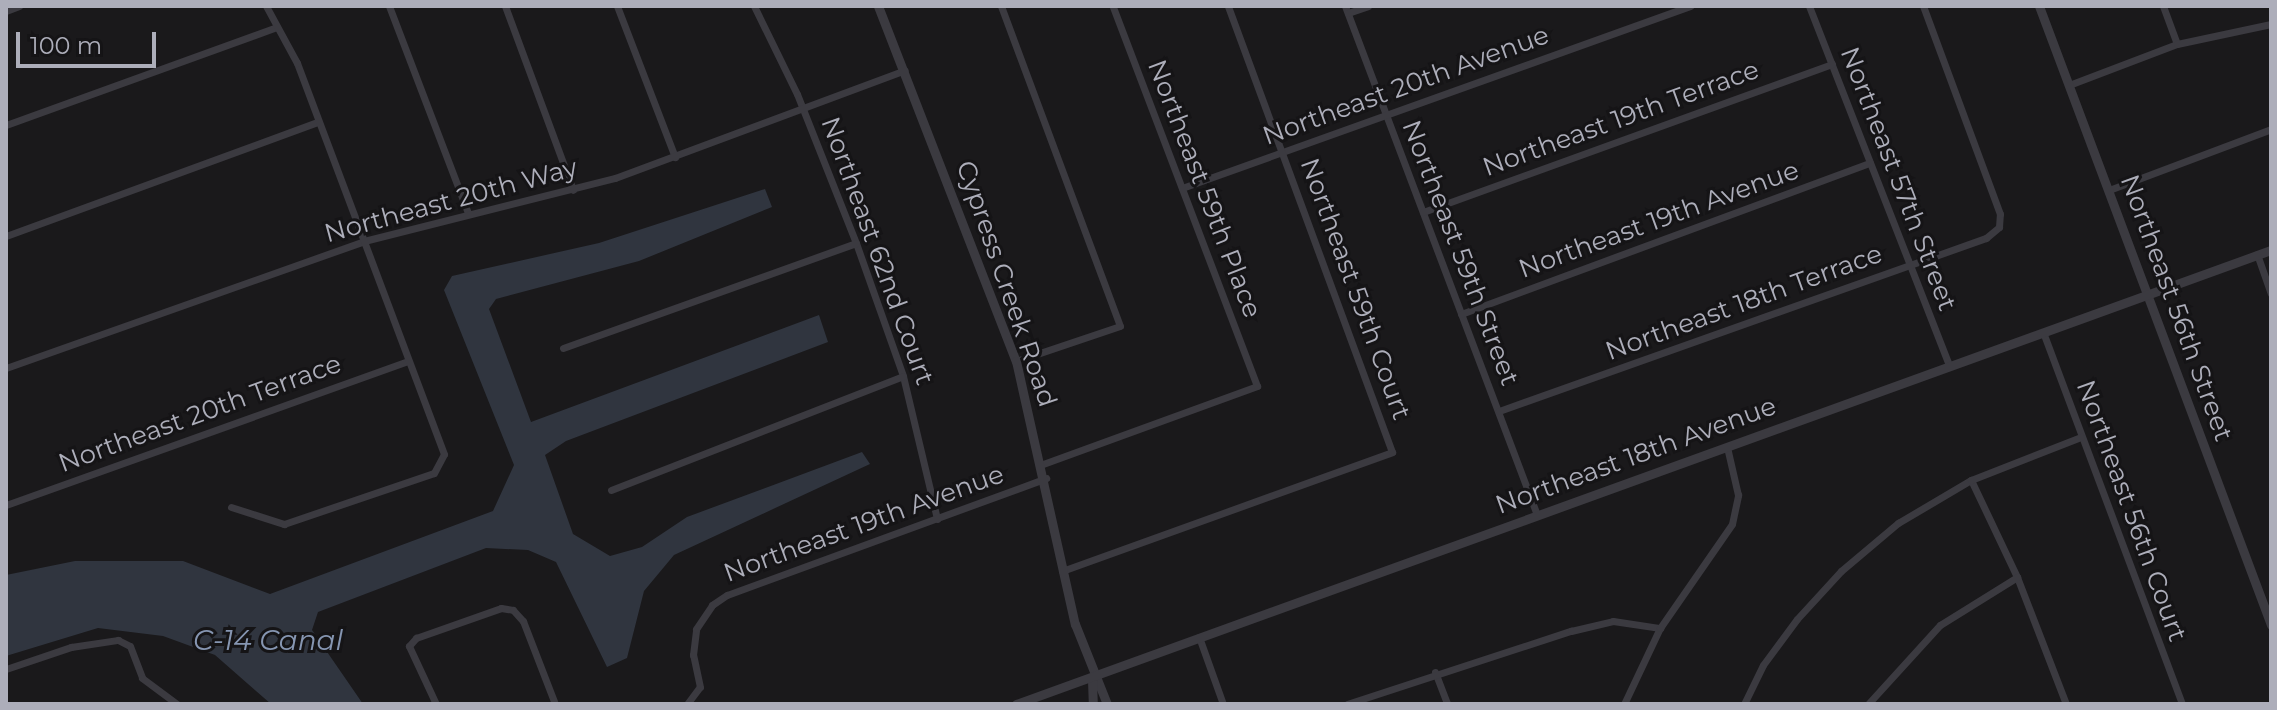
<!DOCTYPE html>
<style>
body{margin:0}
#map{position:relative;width:2277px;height:710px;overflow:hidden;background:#1a191b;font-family:Montserrat,sans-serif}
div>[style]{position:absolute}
.water>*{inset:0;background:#30353f}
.minor>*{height:7px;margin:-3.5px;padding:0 3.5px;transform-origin:3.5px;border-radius:3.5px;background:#3b3a40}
.tertiary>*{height:9px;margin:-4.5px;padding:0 4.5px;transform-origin:4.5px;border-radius:4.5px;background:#3b3a40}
span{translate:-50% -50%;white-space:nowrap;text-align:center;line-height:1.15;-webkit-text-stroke:6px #151416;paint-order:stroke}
.street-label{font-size:26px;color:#adaeba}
.water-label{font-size:28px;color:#8696b2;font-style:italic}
.frame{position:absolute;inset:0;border:8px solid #adaeba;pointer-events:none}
.scale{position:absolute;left:16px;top:32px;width:140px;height:36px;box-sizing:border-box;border:4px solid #adaeba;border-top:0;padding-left:10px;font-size:24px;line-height:28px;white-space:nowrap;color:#adaeba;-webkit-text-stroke:6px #151416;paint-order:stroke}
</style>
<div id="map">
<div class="water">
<div style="clip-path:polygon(765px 189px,772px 207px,639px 261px,496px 299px,489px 309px,531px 422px,819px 315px,828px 342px,566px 441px,545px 455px,573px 534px,610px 556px,642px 547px,687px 517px,862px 452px,870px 464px,674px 555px,644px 591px,627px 658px,607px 667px,556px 562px,528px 550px,486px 548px,318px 612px,312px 630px,363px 704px,271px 704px,215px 655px,163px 636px,98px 628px,6px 656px,6px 575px,75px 561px,183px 561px,270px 594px,493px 511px,514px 465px,444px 290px,452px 276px,599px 243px)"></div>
</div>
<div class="minor">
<div style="left:389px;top:6px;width:222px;rotate:69.1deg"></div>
<div style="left:505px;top:6px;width:196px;rotate:69.7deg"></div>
<div style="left:617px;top:6px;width:162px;rotate:69deg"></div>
<div style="left:754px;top:6px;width:98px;rotate:64deg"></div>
<div style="left:797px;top:94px;width:160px;rotate:68.4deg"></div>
<div style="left:856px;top:243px;width:141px;rotate:70.5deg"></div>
<div style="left:903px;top:376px;width:147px;rotate:76.6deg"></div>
<div style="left:1001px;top:6px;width:341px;rotate:69.6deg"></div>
<div style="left:1120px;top:326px;width:110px;rotate:161.4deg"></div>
<div style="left:1345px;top:6px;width:544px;rotate:69.33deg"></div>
<div style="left:1809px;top:6px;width:386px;rotate:68.7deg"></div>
<div style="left:2163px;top:6px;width:40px;rotate:69.8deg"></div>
<div style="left:6px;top:11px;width:14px;rotate:-21deg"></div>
<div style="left:1348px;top:13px;width:21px;rotate:-19deg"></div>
<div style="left:2069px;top:85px;width:116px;rotate:-20.8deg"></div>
<div style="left:2177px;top:44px;width:96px;rotate:-12deg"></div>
<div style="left:6px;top:125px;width:288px;rotate:-19.9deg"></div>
<div style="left:1182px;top:188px;width:540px;rotate:-19.71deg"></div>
<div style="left:2109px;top:190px;width:173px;rotate:-20.6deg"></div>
<div style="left:1423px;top:212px;width:435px;rotate:-19.9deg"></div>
<div style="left:6px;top:236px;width:332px;rotate:-20.1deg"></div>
<div style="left:2257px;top:254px;width:42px;rotate:70.7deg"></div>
<div style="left:1461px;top:314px;width:436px;rotate:-20.3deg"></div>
<div style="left:2043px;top:332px;width:397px;rotate:69.5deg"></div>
<div style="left:563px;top:348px;width:311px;rotate:-19.7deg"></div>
<div style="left:6px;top:368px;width:380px;rotate:-19.5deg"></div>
<div style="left:364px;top:241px;width:259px;rotate:-14.1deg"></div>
<div style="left:615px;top:178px;width:309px;rotate:-20.4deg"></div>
<div style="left:1499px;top:411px;width:517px;rotate:-19.56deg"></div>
<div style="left:1986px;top:238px;width:17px;rotate:-40deg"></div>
<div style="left:1999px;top:227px;width:13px;rotate:-86deg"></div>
<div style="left:2000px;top:214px;width:222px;rotate:-110.3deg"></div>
<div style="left:1043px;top:464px;width:228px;rotate:-20deg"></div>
<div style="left:1257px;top:386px;width:406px;rotate:-110.8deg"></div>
<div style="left:1971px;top:480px;width:107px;rotate:64.6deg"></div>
<div style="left:2017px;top:577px;width:136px;rotate:68.9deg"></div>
<div style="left:611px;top:490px;width:313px;rotate:-21.3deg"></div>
<div style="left:6px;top:505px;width:427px;rotate:-19.7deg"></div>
<div style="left:231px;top:507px;width:56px;rotate:17.8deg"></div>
<div style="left:284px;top:524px;width:158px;rotate:-18.8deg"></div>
<div style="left:434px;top:473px;width:21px;rotate:-62deg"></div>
<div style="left:444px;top:454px;width:418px;rotate:-110.6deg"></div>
<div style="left:297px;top:63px;width:65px;rotate:-118.5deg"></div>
<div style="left:1062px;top:571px;width:351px;rotate:-19.8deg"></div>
<div style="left:1392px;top:452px;width:475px;rotate:-110.2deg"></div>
<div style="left:1199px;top:637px;width:71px;rotate:70.3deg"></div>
<div style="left:6px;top:669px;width:69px;rotate:-18.7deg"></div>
<div style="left:71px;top:647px;width:48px;rotate:-8.5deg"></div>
<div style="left:118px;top:640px;width:13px;rotate:27deg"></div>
<div style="left:130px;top:646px;width:34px;rotate:69deg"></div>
<div style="left:142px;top:678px;width:44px;rotate:36.6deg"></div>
<div style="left:1435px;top:672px;width:34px;rotate:69deg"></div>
<div style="left:436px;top:704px;width:64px;rotate:-115deg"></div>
<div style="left:409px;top:646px;width:11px;rotate:-49deg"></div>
<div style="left:416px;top:638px;width:90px;rotate:-19.4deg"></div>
<div style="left:501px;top:608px;width:12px;rotate:9deg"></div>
<div style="left:513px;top:610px;width:15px;rotate:48deg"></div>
<div style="left:523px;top:621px;width:89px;rotate:68.9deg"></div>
<div style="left:687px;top:704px;width:21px;rotate:-53deg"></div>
<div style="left:700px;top:687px;width:33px;rotate:-102deg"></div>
<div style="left:693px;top:655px;width:26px;rotate:-83deg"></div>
<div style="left:696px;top:629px;width:29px;rotate:-56deg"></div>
<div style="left:712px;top:605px;width:18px;rotate:-34deg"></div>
<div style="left:727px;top:595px;width:340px;rotate:-20.1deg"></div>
<div style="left:1347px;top:704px;width:236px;rotate:-18.1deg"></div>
<div style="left:1571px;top:631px;width:43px;rotate:-13.4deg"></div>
<div style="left:1613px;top:621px;width:48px;rotate:8.5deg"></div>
<div style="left:1624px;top:704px;width:84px;rotate:-64.7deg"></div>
<div style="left:1660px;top:628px;width:126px;rotate:-55.3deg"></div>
<div style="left:1732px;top:524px;width:30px;rotate:-78deg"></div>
<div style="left:1738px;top:495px;width:49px;rotate:-102.9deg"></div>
<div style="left:1744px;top:704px;width:43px;rotate:-64deg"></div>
<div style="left:1763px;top:665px;width:57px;rotate:-53.5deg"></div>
<div style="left:1797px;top:619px;width:65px;rotate:-47.5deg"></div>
<div style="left:1841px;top:571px;width:75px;rotate:-40.1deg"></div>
<div style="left:1898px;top:523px;width:85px;rotate:-30.5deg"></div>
<div style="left:1971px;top:480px;width:118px;rotate:-21.4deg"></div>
<div style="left:1868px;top:704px;width:107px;rotate:-47.7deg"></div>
<div style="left:1940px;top:625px;width:91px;rotate:-31.9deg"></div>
</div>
<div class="tertiary">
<div style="left:878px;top:6px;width:381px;rotate:68.8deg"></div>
<div style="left:1016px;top:361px;width:270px;rotate:77.4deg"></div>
<div style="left:1075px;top:624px;width:86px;rotate:68.2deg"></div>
<div style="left:2039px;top:6px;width:661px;rotate:69.45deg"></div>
<div style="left:1092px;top:680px;width:24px;rotate:88deg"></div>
<div style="left:1016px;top:704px;width:1335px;rotate:-19.89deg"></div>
</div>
<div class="street-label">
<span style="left:1406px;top:86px;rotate:-20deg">Northeast 20th Avenue</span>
<span style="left:1621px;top:119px;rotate:-20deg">Northeast 19th Terrace</span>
<span style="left:1898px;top:179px;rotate:69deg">Northeast 57th Street</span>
<span style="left:1204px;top:189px;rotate:69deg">Northeast 59th Place</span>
<span style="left:451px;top:201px;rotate:-15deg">Northeast 20th Way</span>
<span style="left:1659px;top:220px;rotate:-20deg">Northeast 19th Avenue</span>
<span style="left:877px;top:251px;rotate:70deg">Northeast 62nd Court</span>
<span style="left:1460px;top:253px;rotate:69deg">Northeast 59th Street</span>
<span style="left:1006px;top:284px;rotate:71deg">Cypress Creek Road</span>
<span style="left:1355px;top:289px;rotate:70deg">Northeast 59th Court</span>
<span style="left:1744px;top:303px;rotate:-20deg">Northeast 18th Terrace</span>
<span style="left:2176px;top:308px;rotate:70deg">Northeast 56th Street</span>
<span style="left:200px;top:414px;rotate:-20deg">Northeast 20th Terrace</span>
<span style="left:1636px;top:456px;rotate:-20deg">Northeast 18th Avenue</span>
<span style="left:2131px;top:511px;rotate:70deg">Northeast 56th Court</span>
<span style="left:864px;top:524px;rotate:-20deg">Northeast 19th Avenue</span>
</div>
<div class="water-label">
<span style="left:268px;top:640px">C-14 Canal</span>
</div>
<div class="frame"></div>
<div class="scale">100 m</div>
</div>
